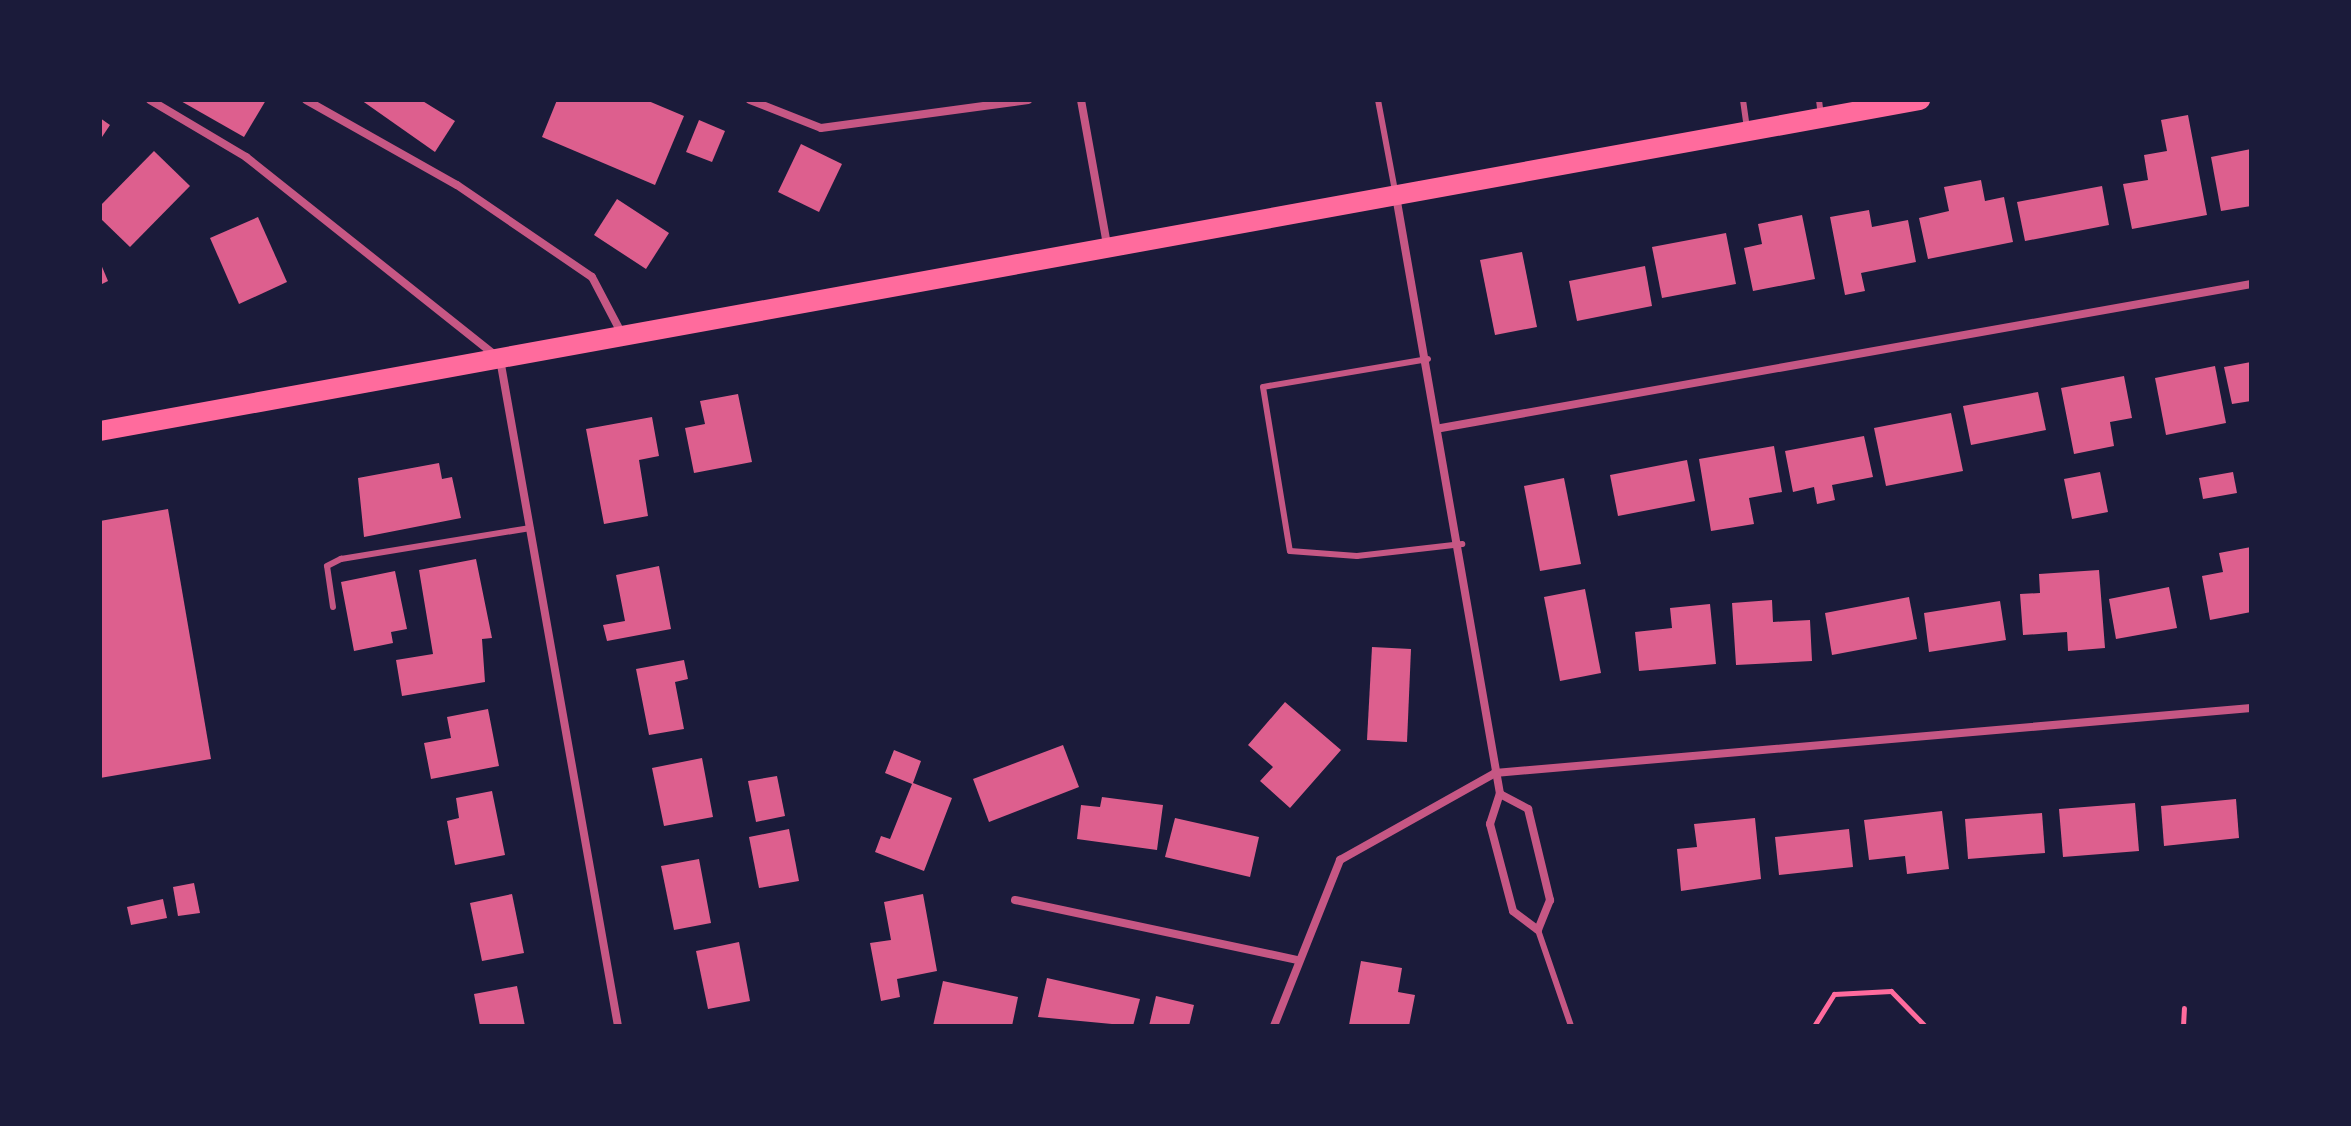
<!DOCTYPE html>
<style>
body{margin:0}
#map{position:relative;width:2351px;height:1126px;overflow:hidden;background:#1b1b3a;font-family:"PT Sans Narrow",sans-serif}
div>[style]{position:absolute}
.building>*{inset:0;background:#dd5f8e}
.path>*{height:5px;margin:-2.5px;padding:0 2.5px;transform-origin:2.5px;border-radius:2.5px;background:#ff6b9d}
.service>*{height:6px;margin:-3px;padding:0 3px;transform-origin:3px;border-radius:3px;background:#c65784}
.minor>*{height:8px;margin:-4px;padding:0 4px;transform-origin:4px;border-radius:4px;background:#c65784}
.primary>*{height:20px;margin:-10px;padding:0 10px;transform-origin:10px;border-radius:10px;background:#ff6b9d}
span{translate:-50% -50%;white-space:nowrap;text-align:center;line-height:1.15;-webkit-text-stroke:8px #1b1b3a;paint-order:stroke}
.frame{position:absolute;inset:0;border:102px solid #1b1b3a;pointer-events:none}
</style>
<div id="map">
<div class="building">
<div style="clip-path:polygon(179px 100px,266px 100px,244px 137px)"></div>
<div style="clip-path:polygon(361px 100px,421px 100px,455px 121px,435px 152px)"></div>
<div style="clip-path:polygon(557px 100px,646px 100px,684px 116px,655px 185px,542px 137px)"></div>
<div style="clip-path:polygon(2188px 115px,2207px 215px,2132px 229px,2123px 184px,2148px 180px,2144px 155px,2167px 151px,2161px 120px)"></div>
<div style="clip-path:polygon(100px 118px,110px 125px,100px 140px)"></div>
<div style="clip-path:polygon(699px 120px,725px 131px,712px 162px,686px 152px)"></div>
<div style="clip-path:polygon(801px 144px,842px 164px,819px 212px,778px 192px)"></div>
<div style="clip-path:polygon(2251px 149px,2251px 206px,2221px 211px,2211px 157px)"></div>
<div style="clip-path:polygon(154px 151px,190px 186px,130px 247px,100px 218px,100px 206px)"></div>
<div style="clip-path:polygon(1981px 180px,1985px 201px,2004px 197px,2013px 242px,1928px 259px,1919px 218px,1949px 211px,1944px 187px)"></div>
<div style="clip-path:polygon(2102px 186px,2109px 225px,2025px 241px,2017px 202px)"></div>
<div style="clip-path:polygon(617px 199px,669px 233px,646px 269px,594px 235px)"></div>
<div style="clip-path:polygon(1869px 210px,1872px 227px,1908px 220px,1916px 262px,1861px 273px,1865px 291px,1845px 295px,1830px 217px)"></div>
<div style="clip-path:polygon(1802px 215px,1815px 279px,1753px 291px,1744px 248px,1762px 244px,1758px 224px)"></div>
<div style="clip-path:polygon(258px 217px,287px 282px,239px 304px,210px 238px)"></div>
<div style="clip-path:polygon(1726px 233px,1736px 284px,1662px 298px,1652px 247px)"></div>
<div style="clip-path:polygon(1522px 252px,1537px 327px,1495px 335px,1480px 260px)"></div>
<div style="clip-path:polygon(100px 262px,108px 281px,100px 285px)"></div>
<div style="clip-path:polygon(1645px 266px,1652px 306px,1577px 321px,1569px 281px)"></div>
<div style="clip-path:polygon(2251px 362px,2251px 401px,2232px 404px,2224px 367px)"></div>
<div style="clip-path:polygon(2215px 366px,2226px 423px,2166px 435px,2155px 378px)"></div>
<div style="clip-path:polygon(2124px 376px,2132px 418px,2110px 422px,2114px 446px,2074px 454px,2061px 388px)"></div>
<div style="clip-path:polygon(2038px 392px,2046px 430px,1971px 445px,1963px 406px)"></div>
<div style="clip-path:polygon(738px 394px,752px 462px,694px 473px,685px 428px,705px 424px,700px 401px)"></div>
<div style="clip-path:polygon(1951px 413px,1963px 471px,1886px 486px,1874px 428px)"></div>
<div style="clip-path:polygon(652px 417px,659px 456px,639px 460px,648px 516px,604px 524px,586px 429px)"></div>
<div style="clip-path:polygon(1864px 436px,1873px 477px,1832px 485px,1835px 500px,1817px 504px,1814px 487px,1793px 492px,1785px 451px)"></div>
<div style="clip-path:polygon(1774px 446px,1782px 492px,1749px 498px,1754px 524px,1711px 531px,1699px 459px)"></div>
<div style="clip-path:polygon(1687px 460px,1695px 501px,1618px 516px,1610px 475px)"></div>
<div style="clip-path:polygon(439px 463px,442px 479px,452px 477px,461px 518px,364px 537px,358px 478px)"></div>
<div style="clip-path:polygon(2100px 472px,2108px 512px,2072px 519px,2064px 479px)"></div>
<div style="clip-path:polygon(2233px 472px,2237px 493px,2203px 499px,2199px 478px)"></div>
<div style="clip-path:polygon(1564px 478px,1581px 564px,1540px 571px,1524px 486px)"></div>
<div style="clip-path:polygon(168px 509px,211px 759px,100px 778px,100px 521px)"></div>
<div style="clip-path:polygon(2251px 547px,2251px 612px,2210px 620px,2202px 576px,2223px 572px,2219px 553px)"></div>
<div style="clip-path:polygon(476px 559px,492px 638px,482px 639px,485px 682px,402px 696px,396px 660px,433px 654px,419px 570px)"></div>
<div style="clip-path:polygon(659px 566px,671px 629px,607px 641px,603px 625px,625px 621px,616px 575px)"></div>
<div style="clip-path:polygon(2099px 570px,2105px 648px,2068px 651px,2067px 632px,2023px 635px,2020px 594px,2040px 593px,2039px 574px)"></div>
<div style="clip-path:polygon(395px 571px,407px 629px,391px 632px,393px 643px,354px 651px,341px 582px)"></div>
<div style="clip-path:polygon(2169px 587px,2177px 628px,2116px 639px,2109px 599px)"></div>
<div style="clip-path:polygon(1585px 589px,1601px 673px,1560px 681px,1544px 597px)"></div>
<div style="clip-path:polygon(1909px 597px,1917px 639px,1832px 655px,1825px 613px)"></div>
<div style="clip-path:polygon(1772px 600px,1773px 622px,1810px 620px,1812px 661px,1736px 665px,1732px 603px)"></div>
<div style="clip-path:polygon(2000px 601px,2006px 640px,1929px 652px,1924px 613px)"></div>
<div style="clip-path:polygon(1710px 604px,1716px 664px,1639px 671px,1635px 632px,1672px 628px,1670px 608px)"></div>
<div style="clip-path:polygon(1372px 647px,1411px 649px,1407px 742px,1367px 740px)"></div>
<div style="clip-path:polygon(684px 660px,688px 679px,675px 682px,684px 729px,649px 735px,636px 669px)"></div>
<div style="clip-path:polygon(1285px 702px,1341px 750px,1290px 808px,1260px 781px,1273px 767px,1248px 745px)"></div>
<div style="clip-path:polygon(488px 709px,499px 766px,431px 779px,424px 743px,451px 738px,447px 717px)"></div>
<div style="clip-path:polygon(1063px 745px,1079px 787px,989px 822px,973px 779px)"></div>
<div style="clip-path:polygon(894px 750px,921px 761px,913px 783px,952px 798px,924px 871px,875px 852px,881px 836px,890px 839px,912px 784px,885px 773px)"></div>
<div style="clip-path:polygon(702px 758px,713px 817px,664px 826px,652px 768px)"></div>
<div style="clip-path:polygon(777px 776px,785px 816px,756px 822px,748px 781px)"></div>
<div style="clip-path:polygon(492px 791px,505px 855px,455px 865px,447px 821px,459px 818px,456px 798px)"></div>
<div style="clip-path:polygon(1102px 797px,1163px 805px,1157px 850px,1077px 839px,1081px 805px,1100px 807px)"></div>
<div style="clip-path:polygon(2236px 799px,2239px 838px,2164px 846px,2161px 806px)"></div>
<div style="clip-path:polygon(2135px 803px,2139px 851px,2063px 857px,2059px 809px)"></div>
<div style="clip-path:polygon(1942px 811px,1949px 869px,1907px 874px,1905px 856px,1869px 860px,1864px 820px)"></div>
<div style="clip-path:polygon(2042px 813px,2045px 853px,1968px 859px,1965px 819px)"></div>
<div style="clip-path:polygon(1175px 818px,1259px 837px,1250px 877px,1165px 857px)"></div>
<div style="clip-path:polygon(1755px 818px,1761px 879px,1681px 891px,1677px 849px,1697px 847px,1694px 824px)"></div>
<div style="clip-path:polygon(789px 829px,799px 881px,759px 888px,749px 837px)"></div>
<div style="clip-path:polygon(1849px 829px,1853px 867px,1779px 875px,1775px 837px)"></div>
<div style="clip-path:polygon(699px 859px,711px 923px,674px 930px,661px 866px)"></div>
<div style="clip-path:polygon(194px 883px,200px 913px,178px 916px,173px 887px)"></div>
<div style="clip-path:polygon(512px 894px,524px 953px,482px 961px,470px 903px)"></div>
<div style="clip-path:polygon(923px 894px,937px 971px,897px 979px,900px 997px,881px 1001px,870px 943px,891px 940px,884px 902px)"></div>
<div style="clip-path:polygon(163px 899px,167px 918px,131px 925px,127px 907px)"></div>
<div style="clip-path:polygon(739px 942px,750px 1001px,708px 1009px,696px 951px)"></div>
<div style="clip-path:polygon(1361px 961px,1402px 968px,1398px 992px,1415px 995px,1409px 1026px,1349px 1025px)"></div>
<div style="clip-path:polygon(1047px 978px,1140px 999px,1133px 1026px,1038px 1017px)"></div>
<div style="clip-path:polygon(943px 981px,1018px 997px,1012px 1026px,933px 1026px)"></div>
<div style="clip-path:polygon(517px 986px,525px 1026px,480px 1026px,474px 994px)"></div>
<div style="clip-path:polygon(1156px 996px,1194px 1005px,1189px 1026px,1149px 1026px)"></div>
</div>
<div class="path">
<div style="left:1814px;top:1026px;width:38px;rotate:-58deg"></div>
<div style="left:1834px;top:994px;width:57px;rotate:-3deg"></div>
<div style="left:1891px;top:991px;width:49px;rotate:45.8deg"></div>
<div style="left:2183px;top:1026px;width:18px;rotate:-87deg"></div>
</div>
<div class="service">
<div style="left:1378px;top:100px;width:93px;rotate:79.4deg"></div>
<div style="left:1743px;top:100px;width:28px;rotate:82deg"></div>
<div style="left:1819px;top:100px;width:16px;rotate:83deg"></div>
<div style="left:1428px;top:359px;width:167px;rotate:170.4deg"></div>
<div style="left:1263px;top:387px;width:166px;rotate:80.7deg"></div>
<div style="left:1290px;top:551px;width:67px;rotate:4.3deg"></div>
<div style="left:1357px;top:556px;width:106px;rotate:-6.5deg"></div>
<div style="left:333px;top:607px;width:41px;rotate:-98.3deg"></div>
<div style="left:327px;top:566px;width:16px;rotate:-27deg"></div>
<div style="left:341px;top:559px;width:192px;rotate:-9.3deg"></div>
<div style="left:1538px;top:930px;width:102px;rotate:71deg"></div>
</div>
<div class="minor">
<div style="left:150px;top:100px;width:112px;rotate:30.7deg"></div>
<div style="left:246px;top:157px;width:325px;rotate:38.5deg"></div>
<div style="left:500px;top:359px;width:677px;rotate:79.97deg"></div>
<div style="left:306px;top:100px;width:173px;rotate:29.4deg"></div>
<div style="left:457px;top:185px;width:163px;rotate:34.3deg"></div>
<div style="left:592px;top:277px;width:67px;rotate:62.3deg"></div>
<div style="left:750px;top:100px;width:76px;rotate:21.5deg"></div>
<div style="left:821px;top:128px;width:209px;rotate:-7.7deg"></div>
<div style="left:1081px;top:100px;width:146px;rotate:79.8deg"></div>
<div style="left:1396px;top:196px;width:607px;rotate:80.13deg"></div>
<div style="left:1441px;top:428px;width:823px;rotate:-10.08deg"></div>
<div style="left:1500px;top:794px;width:32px;rotate:28deg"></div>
<div style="left:1528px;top:809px;width:94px;rotate:76.4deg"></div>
<div style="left:1550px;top:900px;width:32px;rotate:112deg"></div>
<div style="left:1538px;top:930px;width:31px;rotate:-143deg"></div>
<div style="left:1513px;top:911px;width:90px;rotate:-104.8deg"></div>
<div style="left:1490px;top:824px;width:32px;rotate:-72deg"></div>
<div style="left:1015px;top:900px;width:288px;rotate:12deg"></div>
<div style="left:1274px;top:1026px;width:179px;rotate:-68.3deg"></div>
<div style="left:1340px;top:860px;width:178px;rotate:-29.3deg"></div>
<div style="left:1495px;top:773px;width:759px;rotate:-4.91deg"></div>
</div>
<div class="primary">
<div style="left:100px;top:431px;width:1850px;rotate:-10.31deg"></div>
</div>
<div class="frame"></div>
</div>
